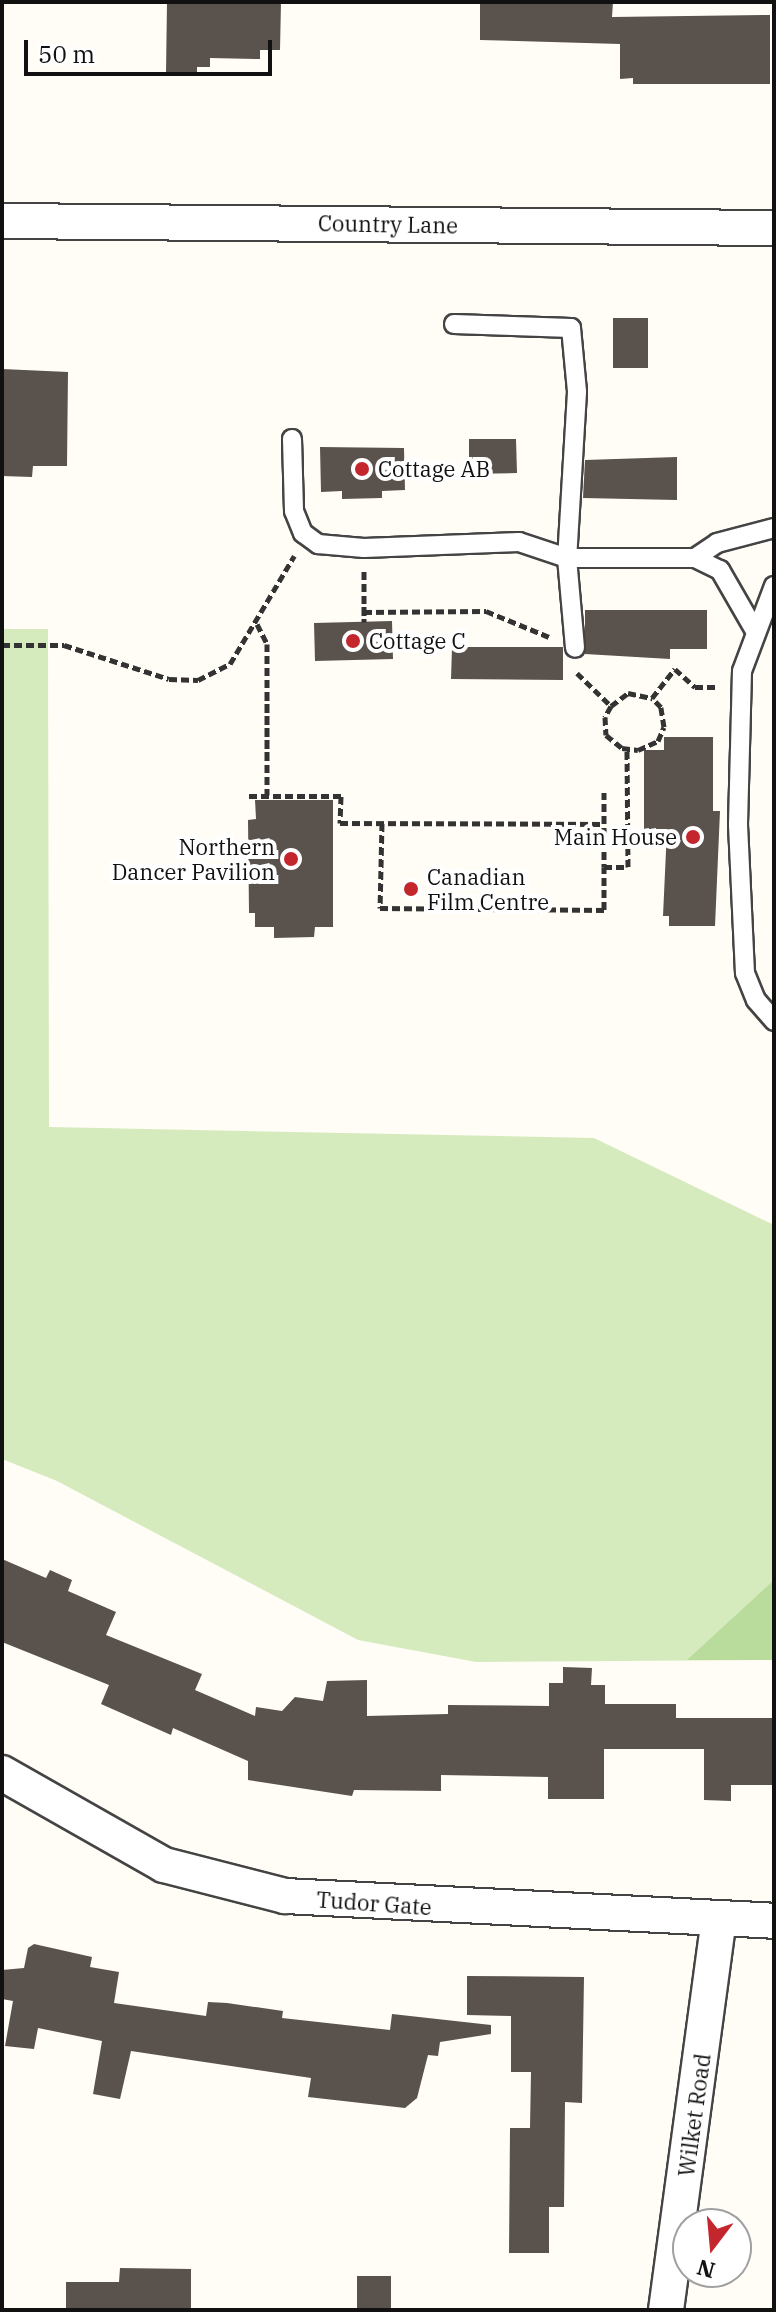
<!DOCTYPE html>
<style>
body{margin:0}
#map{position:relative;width:776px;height:2312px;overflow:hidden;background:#fffdf5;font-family:"IBM Plex Serif",serif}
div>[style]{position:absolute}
.green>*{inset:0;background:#d5ebbd}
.forest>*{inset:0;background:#b9dc9c}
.building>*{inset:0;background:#5a524d}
.path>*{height:5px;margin-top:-2.5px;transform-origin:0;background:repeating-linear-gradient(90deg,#333 0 8px,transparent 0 12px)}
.roads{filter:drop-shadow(2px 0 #444) drop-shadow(-2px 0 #444) drop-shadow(0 2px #444) drop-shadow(0 -2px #444)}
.service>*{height:18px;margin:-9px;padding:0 9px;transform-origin:9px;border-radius:9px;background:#fff}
.minor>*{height:34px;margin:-17px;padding:0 17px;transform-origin:17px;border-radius:17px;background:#fff}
.dots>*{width:22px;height:22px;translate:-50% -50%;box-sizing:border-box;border:4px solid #fff;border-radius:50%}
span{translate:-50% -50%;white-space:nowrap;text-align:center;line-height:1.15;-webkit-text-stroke:8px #fff;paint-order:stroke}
.street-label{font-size:22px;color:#111}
.poi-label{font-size:22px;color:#111}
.left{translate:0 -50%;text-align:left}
.right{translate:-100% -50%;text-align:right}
.frame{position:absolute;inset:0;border:4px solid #111;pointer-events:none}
.north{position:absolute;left:672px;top:2208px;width:80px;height:80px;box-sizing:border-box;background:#fff;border:2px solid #a0a0a0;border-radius:50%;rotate:196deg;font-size:22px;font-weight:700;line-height:32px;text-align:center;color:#111}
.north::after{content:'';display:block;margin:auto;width:28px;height:36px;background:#c4262e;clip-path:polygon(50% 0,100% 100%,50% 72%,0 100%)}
.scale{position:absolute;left:24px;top:40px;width:248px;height:36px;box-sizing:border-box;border:4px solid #111;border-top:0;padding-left:10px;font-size:24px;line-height:28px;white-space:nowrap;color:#111;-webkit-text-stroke:6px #fff;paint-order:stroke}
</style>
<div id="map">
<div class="green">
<div style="clip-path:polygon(2px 629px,48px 629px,49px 1127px,594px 1138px,774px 1225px,774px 1660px,476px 1662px,358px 1640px,57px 1481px,2px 1459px)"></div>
</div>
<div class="forest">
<div style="clip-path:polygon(774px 1580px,774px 1660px,687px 1660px)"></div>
</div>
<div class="building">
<div style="clip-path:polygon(167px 2px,281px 2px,280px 50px,260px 50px,260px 59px,210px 58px,210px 67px,197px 67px,197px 73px,166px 73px)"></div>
<div style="clip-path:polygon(480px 2px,613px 2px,612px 17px,770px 15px,770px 84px,633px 84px,633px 78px,620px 79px,620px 44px,480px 40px)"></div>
<div style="clip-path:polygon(613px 318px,648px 318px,648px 368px,613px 368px)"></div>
<div style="clip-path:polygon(2px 369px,68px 372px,67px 466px,33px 466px,32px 477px,2px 476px)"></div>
<div style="clip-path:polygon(469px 439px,516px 439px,517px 473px,469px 474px)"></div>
<div style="clip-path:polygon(320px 447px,404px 448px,405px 490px,382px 491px,382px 498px,342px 499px,342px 491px,321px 492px)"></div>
<div style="clip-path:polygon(677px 457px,677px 500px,583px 498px,585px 460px)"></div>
<div style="clip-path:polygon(585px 610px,707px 610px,707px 649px,670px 649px,670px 659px,585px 654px)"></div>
<div style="clip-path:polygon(392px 621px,393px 659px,315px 661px,314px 623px)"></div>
<div style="clip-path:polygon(452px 647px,563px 647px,563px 680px,451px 679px)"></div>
<div style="clip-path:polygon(664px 737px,713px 737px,713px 811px,720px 811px,715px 926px,669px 926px,669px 916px,663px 916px,667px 829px,644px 829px,644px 750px,664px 750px)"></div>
<div style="clip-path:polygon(255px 800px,333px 800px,333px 927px,315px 927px,314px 937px,274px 938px,274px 927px,255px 927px,255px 913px,249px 913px,248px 820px,256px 819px)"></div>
<div style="clip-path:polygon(2px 1559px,46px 1578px,50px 1570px,72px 1580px,68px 1591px,116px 1612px,106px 1635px,202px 1674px,195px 1690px,255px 1716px,256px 1707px,282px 1711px,295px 1697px,323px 1701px,327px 1681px,367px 1680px,367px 1716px,448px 1714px,448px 1705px,549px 1706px,549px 1683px,563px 1683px,563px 1667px,592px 1668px,591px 1685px,605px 1685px,605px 1704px,676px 1704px,676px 1718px,774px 1718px,774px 1785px,731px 1785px,731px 1801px,704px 1800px,704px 1749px,604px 1749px,604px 1799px,548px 1799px,548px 1777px,441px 1775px,441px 1791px,354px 1790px,352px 1796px,248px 1780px,248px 1761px,173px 1728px,171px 1735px,101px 1704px,109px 1685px,2px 1642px)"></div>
<div style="clip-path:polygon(34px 1944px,92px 1957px,90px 1967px,119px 1972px,114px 2003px,206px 2016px,208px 2002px,227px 2003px,283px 2011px,282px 2018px,390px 2030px,392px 2014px,491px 2025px,491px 2034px,440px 2042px,438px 2056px,428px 2055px,417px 2098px,405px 2108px,308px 2097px,311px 2078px,131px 2051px,120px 2099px,93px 2094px,102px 2041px,38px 2028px,34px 2049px,5px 2046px,13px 2001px,2px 1999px,2px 1970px,24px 1968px,28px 1948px)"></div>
<div style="clip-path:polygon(467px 1976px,584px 1977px,582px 2103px,565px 2102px,564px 2207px,549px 2207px,549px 2253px,509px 2253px,510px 2128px,530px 2128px,531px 2072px,511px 2072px,511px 2016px,467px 2015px)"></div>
<div style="clip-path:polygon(120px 2268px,191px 2269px,191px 2310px,66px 2310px,66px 2282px,119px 2282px)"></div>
<div style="clip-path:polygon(357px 2276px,391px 2276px,391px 2310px,357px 2310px)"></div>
</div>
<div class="path">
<div style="left:364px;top:571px;width:51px;rotate:90deg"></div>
<div style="left:364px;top:612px;width:122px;rotate:-0.5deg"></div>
<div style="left:486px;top:611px;width:68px;rotate:22.4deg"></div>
<div style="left:257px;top:624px;width:22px;rotate:63deg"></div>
<div style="left:267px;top:644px;width:151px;rotate:90deg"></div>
<div style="left:2px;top:645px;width:62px"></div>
<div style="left:64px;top:645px;width:110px;rotate:17.9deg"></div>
<div style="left:169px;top:679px;width:29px;rotate:2deg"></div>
<div style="left:198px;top:680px;width:36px;rotate:-27deg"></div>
<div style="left:230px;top:664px;width:126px;rotate:-59.3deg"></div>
<div style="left:577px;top:673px;width:47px;rotate:44.1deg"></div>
<div style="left:611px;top:706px;width:21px;rotate:-37deg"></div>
<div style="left:628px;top:693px;width:25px;rotate:12deg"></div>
<div style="left:652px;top:698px;width:37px;rotate:-52deg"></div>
<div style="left:675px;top:669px;width:27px;rotate:42deg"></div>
<div style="left:695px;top:687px;width:22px"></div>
<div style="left:611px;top:706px;width:13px;rotate:119deg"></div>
<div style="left:605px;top:717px;width:18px;rotate:87deg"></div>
<div style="left:606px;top:735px;width:21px;rotate:39deg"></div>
<div style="left:622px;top:748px;width:16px;rotate:7deg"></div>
<div style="left:638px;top:750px;width:22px;rotate:-24deg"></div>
<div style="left:658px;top:741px;width:15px;rotate:-67deg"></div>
<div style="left:664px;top:727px;width:20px;rotate:-99deg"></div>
<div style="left:661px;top:707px;width:13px;rotate:-135deg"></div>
<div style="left:604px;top:792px;width:75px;rotate:90deg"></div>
<div style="left:604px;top:867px;width:24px"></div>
<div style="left:628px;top:867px;width:118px;rotate:-90.5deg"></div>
<div style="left:249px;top:796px;width:92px"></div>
<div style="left:341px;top:796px;width:27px;rotate:92deg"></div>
<div style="left:340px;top:823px;width:264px;rotate:0.2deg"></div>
<div style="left:382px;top:823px;width:85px;rotate:91.3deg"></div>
<div style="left:380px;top:908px;width:224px;rotate:0.5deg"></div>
<div style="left:604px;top:910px;width:43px;rotate:-90deg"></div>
</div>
<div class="roads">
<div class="service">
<div style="left:454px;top:324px;width:117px;rotate:2deg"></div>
<div style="left:571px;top:328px;width:64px;rotate:84.6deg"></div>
<div style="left:577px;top:392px;width:166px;rotate:93.4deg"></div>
<div style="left:567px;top:558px;width:90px;rotate:84.9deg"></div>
<div style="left:292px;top:439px;width:72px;rotate:88.4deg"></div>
<div style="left:294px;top:511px;width:24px;rotate:68deg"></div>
<div style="left:303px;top:533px;width:19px;rotate:36deg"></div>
<div style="left:318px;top:544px;width:46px;rotate:5deg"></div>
<div style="left:364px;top:548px;width:155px;rotate:-2.2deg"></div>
<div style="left:519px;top:542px;width:51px;rotate:18.4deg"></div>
<div style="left:567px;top:558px;width:128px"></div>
<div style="left:695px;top:558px;width:28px;rotate:26deg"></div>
<div style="left:720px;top:570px;width:68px;rotate:60deg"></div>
<div style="left:695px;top:558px;width:27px;rotate:-34deg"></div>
<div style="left:717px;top:543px;width:59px;rotate:-14.7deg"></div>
<div style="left:774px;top:586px;width:91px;rotate:110.6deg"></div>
<div style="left:742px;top:671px;width:154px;rotate:91.5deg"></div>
<div style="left:738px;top:825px;width:148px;rotate:87.3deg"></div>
<div style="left:745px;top:973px;width:29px;rotate:68deg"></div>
<div style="left:756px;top:1000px;width:28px;rotate:49deg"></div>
</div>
<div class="minor">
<div style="left:2px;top:221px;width:772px;rotate:0.52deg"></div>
<div style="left:2px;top:1773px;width:186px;rotate:29.6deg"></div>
<div style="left:164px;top:1865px;width:125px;rotate:14.4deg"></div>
<div style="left:285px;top:1896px;width:490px;rotate:2.9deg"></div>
<div style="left:666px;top:2310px;width:395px;rotate:-82.3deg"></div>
</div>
</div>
<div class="dots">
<div style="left:362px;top:469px;background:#c4262e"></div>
<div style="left:353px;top:641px;background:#c4262e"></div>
<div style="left:693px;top:837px;background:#c4262e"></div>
<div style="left:291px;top:859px;background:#c4262e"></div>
<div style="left:411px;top:889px;background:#c4262e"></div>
</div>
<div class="street-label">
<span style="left:388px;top:224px;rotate:1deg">Country Lane</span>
<span style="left:374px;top:1903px;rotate:4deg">Tudor Gate</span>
<span style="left:694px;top:2115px;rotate:-82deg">Wilket Road</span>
</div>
<div class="poi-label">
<span class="left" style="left:378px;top:469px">Cottage AB</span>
<span class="left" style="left:369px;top:641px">Cottage C</span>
<span class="right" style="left:677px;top:837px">Main House</span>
<span class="right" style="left:275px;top:859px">Northern<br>Dancer Pavilion</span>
<span class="left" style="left:427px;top:889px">Canadian<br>Film Centre</span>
</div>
<div class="frame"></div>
<div class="north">N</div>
<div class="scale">50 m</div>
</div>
